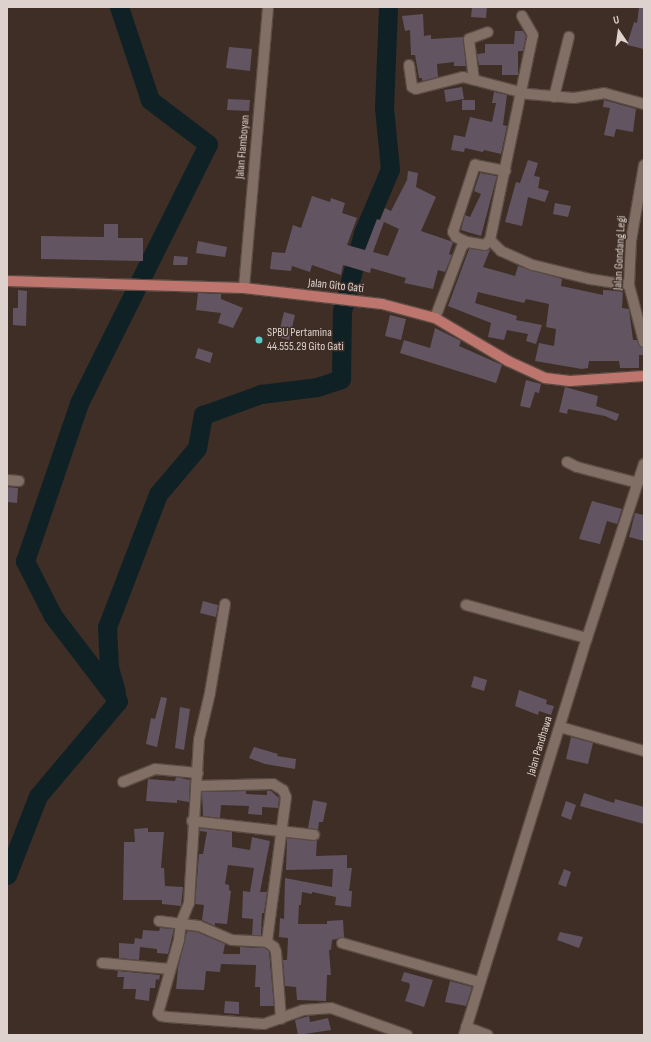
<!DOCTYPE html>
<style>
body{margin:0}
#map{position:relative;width:651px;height:1042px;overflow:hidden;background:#3e2e26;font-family:"Sofia Sans Condensed",sans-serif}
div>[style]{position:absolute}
.river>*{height:19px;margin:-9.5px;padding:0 9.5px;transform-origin:9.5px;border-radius:9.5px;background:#102125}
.building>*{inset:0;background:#635461}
.roads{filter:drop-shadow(1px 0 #594b43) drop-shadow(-1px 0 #594b43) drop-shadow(0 1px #594b43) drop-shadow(0 -1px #594b43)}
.minor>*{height:10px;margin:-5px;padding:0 5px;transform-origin:5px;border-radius:5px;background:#816e65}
.primary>*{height:10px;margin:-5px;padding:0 5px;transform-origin:5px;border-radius:5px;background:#bd756e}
.dots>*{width:11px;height:11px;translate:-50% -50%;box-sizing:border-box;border:2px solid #3e2e26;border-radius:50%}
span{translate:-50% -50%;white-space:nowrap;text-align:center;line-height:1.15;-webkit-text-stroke:3px #3e2e26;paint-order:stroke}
.street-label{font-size:12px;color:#ddd2cd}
.poi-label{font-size:12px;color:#ddd2cd}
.left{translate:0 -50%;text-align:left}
.frame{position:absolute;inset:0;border:8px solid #ddd2cd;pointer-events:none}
.north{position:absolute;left:599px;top:12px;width:40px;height:40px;-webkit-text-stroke:3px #3e2e26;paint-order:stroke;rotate:347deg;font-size:11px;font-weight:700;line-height:16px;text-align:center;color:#ddd2cd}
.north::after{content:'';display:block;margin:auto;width:14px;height:18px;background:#ddd2cd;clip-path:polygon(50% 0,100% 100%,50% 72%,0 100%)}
</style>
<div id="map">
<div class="river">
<div style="left:116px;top:692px;width:25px;rotate:-106deg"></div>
<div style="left:109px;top:668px;width:41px;rotate:-92.8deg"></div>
<div style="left:107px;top:627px;width:142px;rotate:-69deg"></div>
<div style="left:158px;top:494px;width:60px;rotate:-49.7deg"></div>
<div style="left:197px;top:448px;width:34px;rotate:-80deg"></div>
<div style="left:203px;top:415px;width:62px;rotate:-19.9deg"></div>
<div style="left:261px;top:394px;width:56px;rotate:-7.1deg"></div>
<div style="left:317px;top:387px;width:25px;rotate:-18deg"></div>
<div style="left:341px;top:379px;width:68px;rotate:-89.2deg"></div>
<div style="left:342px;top:311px;width:81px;rotate:-74.9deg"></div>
<div style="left:363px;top:233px;width:69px;rotate:-67.1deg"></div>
<div style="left:390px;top:169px;width:61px;rotate:-95.6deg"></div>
<div style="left:384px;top:108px;width:101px;rotate:-87.7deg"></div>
<div style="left:7px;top:875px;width:85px;rotate:-68.6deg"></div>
<div style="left:38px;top:796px;width:124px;rotate:-49.9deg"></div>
<div style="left:118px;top:701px;width:107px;rotate:-127.4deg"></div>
<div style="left:53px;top:616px;width:62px;rotate:-117deg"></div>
<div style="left:25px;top:561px;width:167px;rotate:-71.1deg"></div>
<div style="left:79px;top:403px;width:289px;rotate:-63.5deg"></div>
<div style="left:208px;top:144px;width:73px;rotate:-142.8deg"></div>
<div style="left:150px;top:100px;width:98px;rotate:-108.4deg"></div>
</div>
<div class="building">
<div style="clip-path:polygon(472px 7px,487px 7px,486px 18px,471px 17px)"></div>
<div style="clip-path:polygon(639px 7px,644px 7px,644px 49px,627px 45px,634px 22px,637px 23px)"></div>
<div style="clip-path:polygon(423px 14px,424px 36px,431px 35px,431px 39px,463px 37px,466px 66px,454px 66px,454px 62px,437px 64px,438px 77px,422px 81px,422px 78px,419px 78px,415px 55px,411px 55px,410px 30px,405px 31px,402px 16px)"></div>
<div style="clip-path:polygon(515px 31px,523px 31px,526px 36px,523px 51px,518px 51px,518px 75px,502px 75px,502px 65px,479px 65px,477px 54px,485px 53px,485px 44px,514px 44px)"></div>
<div style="clip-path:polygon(229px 47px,252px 49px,250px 71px,226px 68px)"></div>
<div style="clip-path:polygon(462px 87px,464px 99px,446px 102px,444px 90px)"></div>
<div style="clip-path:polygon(494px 92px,507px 95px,503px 125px,507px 126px,501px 154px,484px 150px,483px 152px,465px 148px,464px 152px,451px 150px,454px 135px,465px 137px,470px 117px,492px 122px,496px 103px,492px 103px)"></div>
<div style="clip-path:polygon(228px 99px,250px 100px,249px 111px,227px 110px)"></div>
<div style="clip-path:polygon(462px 100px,475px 100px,475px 110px,462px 110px)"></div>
<div style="clip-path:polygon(604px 100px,636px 109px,633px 132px,616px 129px,614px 137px,604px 135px,610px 108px,603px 107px)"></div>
<div style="clip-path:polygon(528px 160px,538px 163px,534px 176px,540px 177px,538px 188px,549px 191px,545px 202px,528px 197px,522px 226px,505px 222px,516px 182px,520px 183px)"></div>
<div style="clip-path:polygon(evenodd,408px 171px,418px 173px,416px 187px,436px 197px,421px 231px,453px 242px,449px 254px,452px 255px,445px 272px,438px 270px,433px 289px,404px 283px,406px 278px,371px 268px,370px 273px,343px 265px,341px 275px,312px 265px,310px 272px,292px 266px,291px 271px,270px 269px,272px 252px,285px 253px,293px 225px,301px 228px,312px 196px,330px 202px,331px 198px,345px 203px,342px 213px,357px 218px,347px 245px,365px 250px,377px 219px,380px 220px,385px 208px,391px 211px,407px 180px,408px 171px,384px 222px,399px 229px,388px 256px,373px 252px,384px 222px)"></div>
<div style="clip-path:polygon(480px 173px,497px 176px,481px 236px,461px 230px,465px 215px,470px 217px,481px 194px,474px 191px)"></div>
<div style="clip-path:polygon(555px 203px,571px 206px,568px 217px,553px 214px)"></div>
<div style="clip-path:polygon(104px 224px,118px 224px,118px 238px,143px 238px,143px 261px,41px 259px,41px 236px,104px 237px)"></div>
<div style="clip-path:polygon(198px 241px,227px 247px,225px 257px,196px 253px)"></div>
<div style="clip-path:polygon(469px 249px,490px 250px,483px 267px,515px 276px,518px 266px,562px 279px,561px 286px,603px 295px,603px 290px,623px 291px,622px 308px,629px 309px,633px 340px,637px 340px,643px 348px,643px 355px,639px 355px,639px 368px,620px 368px,619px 361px,589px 361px,588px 368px,582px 369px,535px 361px,539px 343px,554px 346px,556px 329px,546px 327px,549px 304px,526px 299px,524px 303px,478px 292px,475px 303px,517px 316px,516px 320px,542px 325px,536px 344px,526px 341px,528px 334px,507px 330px,504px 340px,488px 337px,491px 323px,448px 306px)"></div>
<div style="clip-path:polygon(174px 256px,188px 257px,187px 265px,173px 265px)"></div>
<div style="clip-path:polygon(18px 290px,27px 291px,26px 326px,13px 325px,13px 308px,18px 308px)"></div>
<div style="clip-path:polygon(198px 293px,221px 294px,221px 299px,243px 308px,233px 328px,218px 323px,221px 313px,196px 310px)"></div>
<div style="clip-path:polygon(284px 312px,295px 315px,289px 340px,278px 337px)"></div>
<div style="clip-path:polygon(390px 315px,406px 319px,401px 340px,385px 336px)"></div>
<div style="clip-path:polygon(435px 328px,461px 341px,459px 346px,502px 365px,496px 383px,400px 353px,404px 340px,430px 348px)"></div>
<div style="clip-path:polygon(198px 348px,213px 353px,210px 363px,195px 358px)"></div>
<div style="clip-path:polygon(526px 380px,541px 384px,539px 393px,535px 392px,530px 408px,520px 406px)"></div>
<div style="clip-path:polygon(565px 387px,598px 396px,596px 406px,619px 414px,618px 418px,616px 421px,605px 416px,568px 409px,567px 414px,559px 412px)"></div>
<div style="clip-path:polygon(7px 487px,18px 488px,17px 503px,7px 502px)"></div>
<div style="clip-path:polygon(592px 501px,622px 509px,617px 524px,607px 521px,600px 544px,579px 539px)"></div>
<div style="clip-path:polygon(635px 513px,644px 515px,644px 541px,629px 537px)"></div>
<div style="clip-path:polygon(203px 601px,218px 605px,216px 617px,200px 613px)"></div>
<div style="clip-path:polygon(474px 676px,487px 680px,484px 691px,471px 687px)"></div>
<div style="clip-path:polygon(519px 690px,547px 700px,546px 704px,554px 706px,551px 715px,539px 711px,538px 715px,515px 706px)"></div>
<div style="clip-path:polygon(161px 697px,167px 698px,157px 747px,146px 744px,151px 718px,155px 719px)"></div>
<div style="clip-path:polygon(180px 707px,190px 709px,184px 750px,175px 748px)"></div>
<div style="clip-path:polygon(571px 737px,593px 743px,588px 764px,566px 759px)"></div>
<div style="clip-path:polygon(254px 747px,278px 754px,277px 756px,296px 759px,295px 769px,265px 764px,249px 758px)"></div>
<div style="clip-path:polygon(176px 777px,190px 780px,189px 802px,177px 800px,177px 803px,146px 801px,148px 779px,175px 781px)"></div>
<div style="clip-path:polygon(246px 791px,246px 794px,267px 795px,267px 791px,271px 791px,279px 798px,278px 808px,262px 807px,262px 815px,248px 814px,249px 806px,221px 805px,220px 818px,203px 816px,202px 792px)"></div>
<div style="clip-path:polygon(584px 793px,614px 803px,615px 799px,644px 807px,644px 824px,580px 806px)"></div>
<div style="clip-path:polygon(313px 800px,327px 803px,323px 822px,319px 822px,318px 830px,308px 828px)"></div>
<div style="clip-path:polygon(566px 801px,576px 805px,571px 820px,561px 816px)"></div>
<div style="clip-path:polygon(148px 828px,148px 832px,164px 832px,161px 868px,164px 868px,165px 886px,183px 887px,181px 906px,162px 904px,162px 900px,123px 900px,124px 842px,135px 842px,134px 829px)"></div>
<div style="clip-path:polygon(200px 828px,232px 832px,232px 847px,250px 850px,252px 837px,270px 841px,260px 892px,267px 892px,264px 913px,262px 913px,261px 935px,252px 935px,253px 919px,242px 918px,243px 891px,250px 892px,254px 868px,228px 865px,225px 884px,229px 885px,229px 890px,231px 891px,227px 924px,215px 923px,215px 926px,202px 920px,204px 905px,195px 904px,199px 854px,203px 854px,207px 832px,200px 831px)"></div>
<div style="clip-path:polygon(287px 838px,317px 840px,316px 856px,347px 855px,347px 868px,352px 868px,349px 891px,352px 891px,351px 907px,335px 905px,336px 897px,312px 892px,312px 894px,302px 892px,301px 905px,299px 905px,298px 924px,327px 924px,327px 921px,343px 920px,344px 937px,332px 940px,331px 950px,329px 950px,331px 975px,327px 975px,326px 1001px,297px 1000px,296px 987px,285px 986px,283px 960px,287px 960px,288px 938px,279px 937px,280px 918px,284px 919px,285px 878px,332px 887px,333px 869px,286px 870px)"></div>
<div style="clip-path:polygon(564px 869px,571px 872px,566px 887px,558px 884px)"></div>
<div style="clip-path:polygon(160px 928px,174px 929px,168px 954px,157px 953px,157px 949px,140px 947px,139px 960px,119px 958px,119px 943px,134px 944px,135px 938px,142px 939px,143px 930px,159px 931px)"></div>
<div style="clip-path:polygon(187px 931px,197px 932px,225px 944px,223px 954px,240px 954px,240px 947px,265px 948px,269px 951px,274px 1006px,260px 1006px,260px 987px,255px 987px,256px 965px,221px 964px,220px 972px,206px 971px,204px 990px,176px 989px,178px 968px)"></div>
<div style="clip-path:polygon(560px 932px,583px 937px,579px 948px,557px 940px)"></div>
<div style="clip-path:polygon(118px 971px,160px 975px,159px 980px,156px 979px,155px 988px,150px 988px,149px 1001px,135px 999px,136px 989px,123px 989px,124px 977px,117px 977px)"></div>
<div style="clip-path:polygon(404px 972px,433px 980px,424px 1007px,405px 1001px,410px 986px,409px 983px,401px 981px)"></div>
<div style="clip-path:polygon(450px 981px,472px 987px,466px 1006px,445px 1002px)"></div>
<div style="clip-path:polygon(225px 1001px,239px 1002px,239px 1014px,224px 1013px)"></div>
<div style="clip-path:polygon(309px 1016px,310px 1022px,328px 1018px,331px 1030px,298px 1035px,295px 1020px)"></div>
</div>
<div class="roads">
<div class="minor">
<div style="left:409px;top:65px;width:22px;rotate:82deg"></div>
<div style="left:412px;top:87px;width:4px;rotate:27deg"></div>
<div style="left:416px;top:89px;width:49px;rotate:-14.3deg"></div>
<div style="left:463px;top:77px;width:67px;rotate:14.7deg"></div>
<div style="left:528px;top:94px;width:46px;rotate:5deg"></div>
<div style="left:574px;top:98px;width:30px;rotate:-9deg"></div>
<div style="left:604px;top:93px;width:41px;rotate:15.4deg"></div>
<div style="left:474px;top:80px;width:41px;rotate:-97deg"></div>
<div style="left:469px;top:39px;width:20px;rotate:-20deg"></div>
<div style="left:554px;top:97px;width:62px;rotate:-76deg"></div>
<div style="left:644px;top:165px;width:77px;rotate:99.7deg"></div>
<div style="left:631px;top:241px;width:44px;rotate:92.6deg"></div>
<div style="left:629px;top:285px;width:59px;rotate:75.3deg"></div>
<div style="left:490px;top:240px;width:16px;rotate:45deg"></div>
<div style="left:501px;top:251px;width:35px;rotate:24deg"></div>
<div style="left:533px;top:265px;width:59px;rotate:13.8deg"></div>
<div style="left:590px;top:279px;width:39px;rotate:9deg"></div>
<div style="left:467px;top:242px;width:12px;rotate:-156deg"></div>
<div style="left:456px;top:237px;width:6px;rotate:-121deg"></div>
<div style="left:453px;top:232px;width:71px;rotate:-71.8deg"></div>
<div style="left:475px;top:165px;width:31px;rotate:11deg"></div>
<div style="left:244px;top:288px;width:282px;rotate:-85.1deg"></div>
<div style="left:435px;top:318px;width:77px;rotate:-69.4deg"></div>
<div style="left:462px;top:246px;width:6px;rotate:-39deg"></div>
<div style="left:467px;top:242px;width:18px;rotate:9deg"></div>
<div style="left:485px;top:245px;width:7px;rotate:-45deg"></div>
<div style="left:490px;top:240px;width:209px;rotate:-78.2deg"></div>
<div style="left:533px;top:35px;width:22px;rotate:-120deg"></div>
<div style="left:567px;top:462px;width:11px;rotate:27deg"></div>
<div style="left:577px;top:467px;width:63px;rotate:14.7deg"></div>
<div style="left:7px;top:480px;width:12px;rotate:5deg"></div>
<div style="left:225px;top:604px;width:90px;rotate:99.6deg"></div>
<div style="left:210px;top:693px;width:48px;rotate:103.2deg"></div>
<div style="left:199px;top:740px;width:163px;rotate:93.5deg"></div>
<div style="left:189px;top:903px;width:22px;rotate:112deg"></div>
<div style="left:181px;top:923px;width:17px;rotate:97deg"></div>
<div style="left:179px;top:940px;width:76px;rotate:106deg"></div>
<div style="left:158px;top:1013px;width:4px;rotate:45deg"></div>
<div style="left:161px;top:1016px;width:7px;rotate:8deg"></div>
<div style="left:168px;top:1017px;width:96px;rotate:4.2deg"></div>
<div style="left:264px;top:1024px;width:41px;rotate:-19.7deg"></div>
<div style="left:303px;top:1010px;width:28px;rotate:-4deg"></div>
<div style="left:331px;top:1008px;width:81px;rotate:19.6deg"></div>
<div style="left:466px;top:605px;width:125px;rotate:15.3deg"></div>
<div style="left:560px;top:727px;width:87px;rotate:15.9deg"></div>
<div style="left:123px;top:782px;width:35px;rotate:-22deg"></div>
<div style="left:155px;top:769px;width:43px;rotate:5.3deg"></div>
<div style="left:196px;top:786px;width:77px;rotate:-1.5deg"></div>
<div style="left:273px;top:784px;width:12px;rotate:31deg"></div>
<div style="left:283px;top:790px;width:8px;rotate:67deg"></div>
<div style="left:286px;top:797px;width:146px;rotate:97.5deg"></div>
<div style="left:192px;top:821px;width:123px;rotate:6.5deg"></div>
<div style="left:159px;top:921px;width:40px;rotate:7.1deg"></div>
<div style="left:199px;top:926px;width:36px;rotate:23deg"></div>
<div style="left:232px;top:940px;width:35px;rotate:3deg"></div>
<div style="left:267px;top:942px;width:9px;rotate:36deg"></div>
<div style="left:274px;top:947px;width:5px;rotate:68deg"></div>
<div style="left:276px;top:952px;width:67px;rotate:85.7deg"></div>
<div style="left:342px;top:943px;width:142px;rotate:15.9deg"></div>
<div style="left:102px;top:963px;width:68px;rotate:5deg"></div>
<div style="left:466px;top:1027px;width:23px;rotate:20deg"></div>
<div style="left:464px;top:1035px;width:416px;rotate:-72.8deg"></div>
<div style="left:587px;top:638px;width:183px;rotate:-71.9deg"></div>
</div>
<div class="primary">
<div style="left:7px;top:281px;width:237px;rotate:1.7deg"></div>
<div style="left:244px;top:288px;width:139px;rotate:6.6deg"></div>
<div style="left:382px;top:304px;width:55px;rotate:14.8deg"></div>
<div style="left:435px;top:318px;width:85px;rotate:30.5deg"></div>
<div style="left:508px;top:361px;width:41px;rotate:24.7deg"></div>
<div style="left:545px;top:378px;width:25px;rotate:7deg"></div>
<div style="left:570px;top:381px;width:74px;rotate:-3.9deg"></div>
</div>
</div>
<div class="dots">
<div style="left:259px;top:340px;background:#54cdc6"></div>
</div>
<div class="street-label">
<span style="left:243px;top:147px;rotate:-85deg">Jalan Flamboyan</span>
<span style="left:620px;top:253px;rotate:-87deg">Jalan Gondang Legi</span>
<span style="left:336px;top:286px;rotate:6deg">Jalan Gito Gati</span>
<span style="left:540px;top:746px;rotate:-73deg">Jalan Pandhawa</span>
</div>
<div class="poi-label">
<span class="left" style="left:267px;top:340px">SPBU Pertamina<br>44.555.29 Gito Gati</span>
</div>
<div class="frame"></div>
<div class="north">U</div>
</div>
